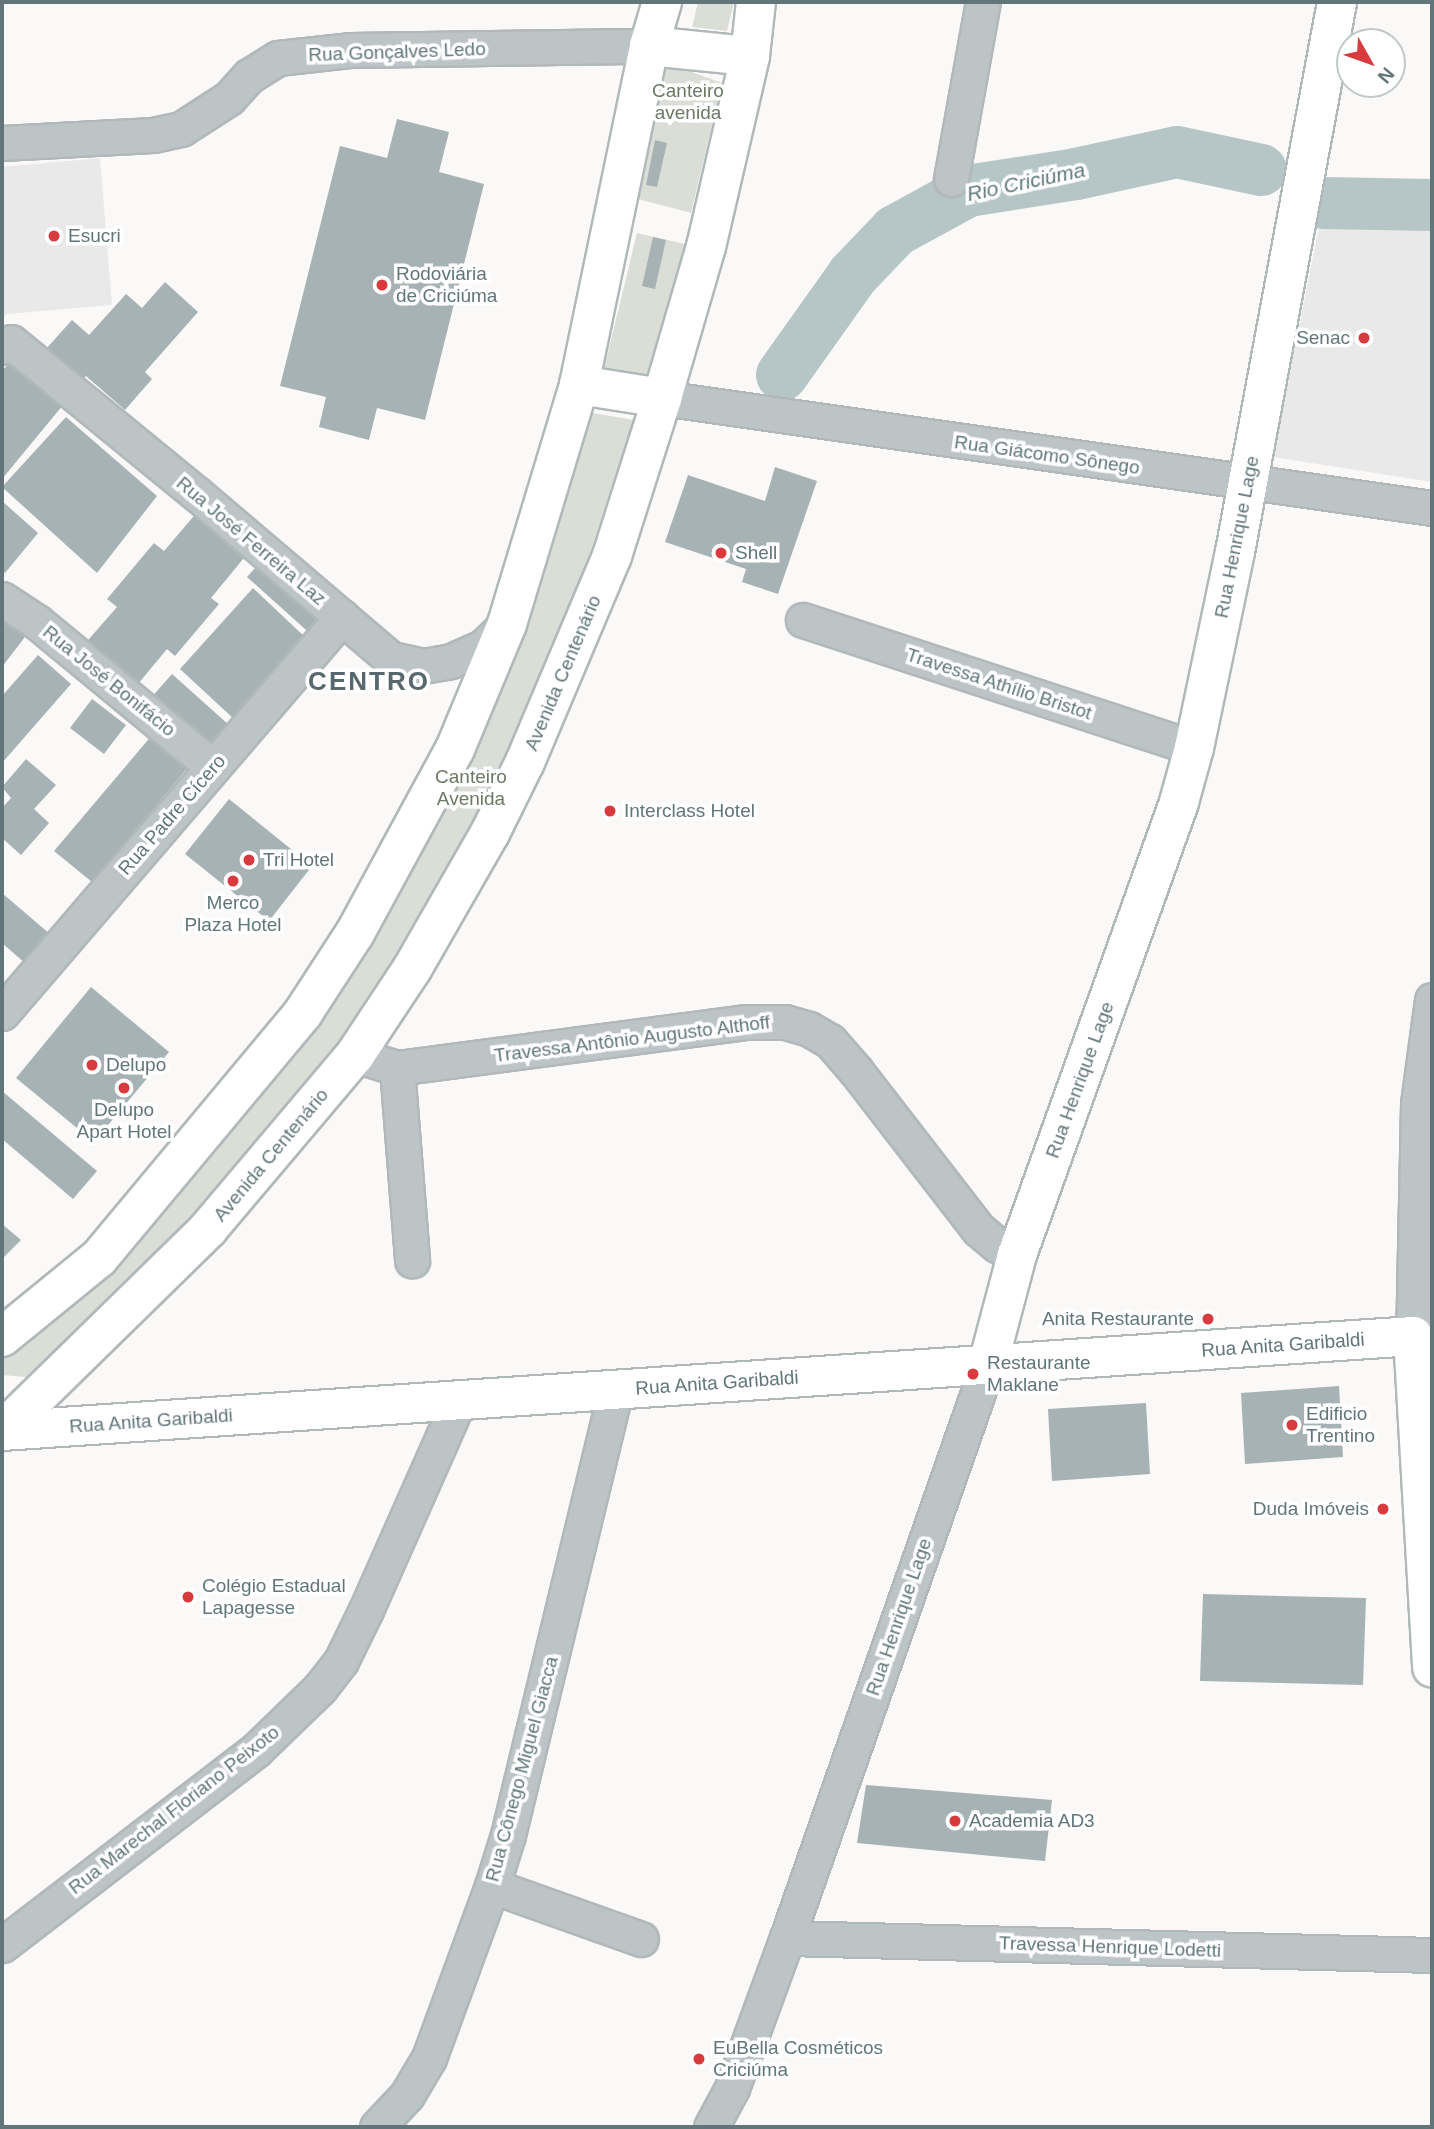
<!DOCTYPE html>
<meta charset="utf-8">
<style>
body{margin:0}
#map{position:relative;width:1434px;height:2129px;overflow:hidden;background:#faf9f8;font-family:Arial,sans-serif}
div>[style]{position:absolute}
.built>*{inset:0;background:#e8e9e8}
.green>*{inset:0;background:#dbded7}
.river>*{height:52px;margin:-26px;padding:0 26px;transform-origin:26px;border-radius:26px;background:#b6c6c6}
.building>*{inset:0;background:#a6b2b4}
.roads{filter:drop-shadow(2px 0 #b1b8ba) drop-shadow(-2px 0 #b1b8ba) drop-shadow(0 2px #b1b8ba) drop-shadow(0 -2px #b1b8ba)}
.minor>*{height:33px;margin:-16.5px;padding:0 16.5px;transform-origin:16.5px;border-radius:16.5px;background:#bdc4c5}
.major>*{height:38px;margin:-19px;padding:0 19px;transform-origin:19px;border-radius:19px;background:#fff}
.dots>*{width:19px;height:19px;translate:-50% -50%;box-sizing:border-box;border:4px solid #fff;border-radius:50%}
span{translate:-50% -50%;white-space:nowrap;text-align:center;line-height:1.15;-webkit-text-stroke:7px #fff;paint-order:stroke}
.street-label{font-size:19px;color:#62767a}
.park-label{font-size:19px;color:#6e7965}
.poi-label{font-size:19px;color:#62767a}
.left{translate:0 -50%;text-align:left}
.right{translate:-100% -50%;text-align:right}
.water-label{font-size:21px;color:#61797a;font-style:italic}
.district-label{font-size:26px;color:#58686c;font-weight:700;letter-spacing:2px}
.frame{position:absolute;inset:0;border:4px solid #62767a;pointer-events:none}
.north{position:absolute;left:1336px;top:28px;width:70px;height:70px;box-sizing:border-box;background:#fff;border:2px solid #c0c8ca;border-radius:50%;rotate:130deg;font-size:19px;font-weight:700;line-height:28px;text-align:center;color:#62767a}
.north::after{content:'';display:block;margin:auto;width:24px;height:32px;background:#d73b3e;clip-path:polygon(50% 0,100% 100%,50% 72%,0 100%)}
</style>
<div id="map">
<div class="built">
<div style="clip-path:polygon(100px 158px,112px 305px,7px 314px,2px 319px,2px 167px)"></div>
<div style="clip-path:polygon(1321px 217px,1432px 219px,1432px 482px,1273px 457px)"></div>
</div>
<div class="green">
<div style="clip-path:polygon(698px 2px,734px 2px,727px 31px,692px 27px)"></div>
<div style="clip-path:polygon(667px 63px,722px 83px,691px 213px,638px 199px)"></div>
<div style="clip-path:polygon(637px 233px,689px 245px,656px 384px,602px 377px)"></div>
<div style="clip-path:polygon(587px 412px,634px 420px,559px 646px,494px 798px,392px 976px,207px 1216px,36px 1378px,2px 1375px,2px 1355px,362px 951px)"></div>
</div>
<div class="river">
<div style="left:1323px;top:203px;width:109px;rotate:1.1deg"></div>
<div style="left:782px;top:375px;width:123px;rotate:-54.6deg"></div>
<div style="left:853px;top:275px;width:61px;rotate:-46.3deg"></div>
<div style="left:895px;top:231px;width:83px;rotate:-28.7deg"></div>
<div style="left:968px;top:191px;width:109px;rotate:-8.9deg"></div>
<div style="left:1076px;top:174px;width:103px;rotate:-12.3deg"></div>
<div style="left:1177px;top:152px;width:86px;rotate:12.1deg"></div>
</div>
<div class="building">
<div style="clip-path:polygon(397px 119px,449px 132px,439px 172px,484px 184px,425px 420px,377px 408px,369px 440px,319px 427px,326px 397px,280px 386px,340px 146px,387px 158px)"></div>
<div style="clip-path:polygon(655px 140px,667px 143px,657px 187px,646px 185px)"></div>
<div style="clip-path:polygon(653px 237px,666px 240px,655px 289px,642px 286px)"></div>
<div style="clip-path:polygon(165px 282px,198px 312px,145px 372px,152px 379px,125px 410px,86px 376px,82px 381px,46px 349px,72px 320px,89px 335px,126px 294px,142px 308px)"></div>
<div style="clip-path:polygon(16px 355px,68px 399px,2px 479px,2px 371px)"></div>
<div style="clip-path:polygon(66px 417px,157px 496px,97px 573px,2px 487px)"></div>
<div style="clip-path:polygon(775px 467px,817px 481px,778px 594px,742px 582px,746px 569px,665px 542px,688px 475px,765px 501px)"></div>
<div style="clip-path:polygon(2px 501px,38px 533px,5px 573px,2px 570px)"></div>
<div style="clip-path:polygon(199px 510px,248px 553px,211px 598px,219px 604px,175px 656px,167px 649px,133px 690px,82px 647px,117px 607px,107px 599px,154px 543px,164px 551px)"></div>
<div style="clip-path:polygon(264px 558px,332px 619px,315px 638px,247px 577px)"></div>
<div style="clip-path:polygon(253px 588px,307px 639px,235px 720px,180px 669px)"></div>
<div style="clip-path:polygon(2px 613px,28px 633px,2px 667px)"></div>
<div style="clip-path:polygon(38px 655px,71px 684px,2px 763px,2px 696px)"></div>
<div style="clip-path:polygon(172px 674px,229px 725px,207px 750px,150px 699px)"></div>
<div style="clip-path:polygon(92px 699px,126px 725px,104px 754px,70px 728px)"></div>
<div style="clip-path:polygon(153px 734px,190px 765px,92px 882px,54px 851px)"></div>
<div style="clip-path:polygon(26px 759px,56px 785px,34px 809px,49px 823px,21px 855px,2px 838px,2px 808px,11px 798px,2px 787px)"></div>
<div style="clip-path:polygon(229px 799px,312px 866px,269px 921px,185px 854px)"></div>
<div style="clip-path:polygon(2px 893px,51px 935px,26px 964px,2px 943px)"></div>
<div style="clip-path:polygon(91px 987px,169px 1052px,94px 1142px,16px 1078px)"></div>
<div style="clip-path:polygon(2px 1091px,97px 1171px,73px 1199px,2px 1139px)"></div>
<div style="clip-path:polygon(2px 1224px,21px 1240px,2px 1259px)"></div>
<div style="clip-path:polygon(1339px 1386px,1343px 1457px,1245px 1464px,1241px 1393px)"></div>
<div style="clip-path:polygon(1146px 1403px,1150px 1474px,1052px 1481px,1048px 1409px)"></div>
<div style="clip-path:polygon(1203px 1594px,1366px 1598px,1363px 1685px,1200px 1681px)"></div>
<div style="clip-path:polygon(866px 1785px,1052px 1800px,1045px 1861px,857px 1843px)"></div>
</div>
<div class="roads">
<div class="minor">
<div style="left:2px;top:143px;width:151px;rotate:-3deg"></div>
<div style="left:153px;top:135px;width:29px;rotate:-12deg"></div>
<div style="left:181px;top:129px;width:57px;rotate:-32.9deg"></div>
<div style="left:229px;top:98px;width:30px;rotate:-48deg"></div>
<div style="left:249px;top:76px;width:34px;rotate:-32deg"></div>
<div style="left:278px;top:58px;width:72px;rotate:-6.3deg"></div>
<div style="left:350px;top:50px;width:299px;rotate:-0.8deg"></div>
<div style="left:951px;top:179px;width:180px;rotate:-79.8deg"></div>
<div style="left:2px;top:347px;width:10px;rotate:-29deg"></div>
<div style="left:11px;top:342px;width:240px;rotate:39.3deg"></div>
<div style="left:197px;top:494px;width:255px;rotate:40.4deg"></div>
<div style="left:391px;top:659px;width:33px;rotate:12deg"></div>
<div style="left:423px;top:666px;width:28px;rotate:-10deg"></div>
<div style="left:451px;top:661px;width:35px;rotate:-24deg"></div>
<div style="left:483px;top:647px;width:33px;rotate:-44deg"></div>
<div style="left:662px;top:398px;width:778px;rotate:8.13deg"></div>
<div style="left:2px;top:599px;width:42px;rotate:33.3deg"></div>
<div style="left:37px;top:622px;width:228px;rotate:39.5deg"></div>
<div style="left:803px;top:620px;width:411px;rotate:18.1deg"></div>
<div style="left:1432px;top:1000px;width:105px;rotate:97.7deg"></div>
<div style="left:1418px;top:1104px;width:232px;rotate:91.2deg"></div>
<div style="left:1413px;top:1336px;width:19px;rotate:-3deg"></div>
<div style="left:2px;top:1013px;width:522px;rotate:-49.35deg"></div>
<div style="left:355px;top:1055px;width:44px;rotate:17.2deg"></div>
<div style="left:397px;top:1068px;width:351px;rotate:-7.5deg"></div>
<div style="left:745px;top:1022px;width:40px"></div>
<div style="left:785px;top:1022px;width:25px;rotate:16deg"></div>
<div style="left:809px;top:1029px;width:24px;rotate:30deg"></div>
<div style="left:830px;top:1041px;width:40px;rotate:49deg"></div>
<div style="left:856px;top:1071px;width:200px;rotate:52.3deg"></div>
<div style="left:978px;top:1229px;width:25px;rotate:40deg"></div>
<div style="left:997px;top:1245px;width:22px;rotate:27deg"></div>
<div style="left:397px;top:1068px;width:193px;rotate:85.5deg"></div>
<div style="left:492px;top:1886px;width:158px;rotate:19.6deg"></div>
<div style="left:787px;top:1938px;width:645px;rotate:1.51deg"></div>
<div style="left:2px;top:1945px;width:320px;rotate:-37.5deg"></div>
<div style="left:256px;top:1750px;width:89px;rotate:-44.1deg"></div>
<div style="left:320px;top:1688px;width:34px;rotate:-52deg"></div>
<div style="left:341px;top:1661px;width:57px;rotate:-63.9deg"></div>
<div style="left:366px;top:1610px;width:230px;rotate:-66.1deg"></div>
<div style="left:377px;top:2127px;width:44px;rotate:-46.8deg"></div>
<div style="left:407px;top:2095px;width:43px;rotate:-59.3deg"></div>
<div style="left:429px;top:2058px;width:183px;rotate:-69.9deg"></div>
<div style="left:492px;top:1886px;width:53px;rotate:-72.6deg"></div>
<div style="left:508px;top:1835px;width:458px;rotate:-76.4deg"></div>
<div style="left:711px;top:2127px;width:44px;rotate:-61.7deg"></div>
<div style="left:732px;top:2088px;width:160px;rotate:-69.9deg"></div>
<div style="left:787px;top:1938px;width:608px;rotate:-70.7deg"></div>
</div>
<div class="major">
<div style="left:649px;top:46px;width:101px;rotate:5.7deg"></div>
<div style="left:579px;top:385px;width:84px;rotate:8.9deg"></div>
<div style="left:2px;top:1337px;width:125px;rotate:-39.2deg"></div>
<div style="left:99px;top:1258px;width:319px;rotate:-50.2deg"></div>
<div style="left:303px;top:1013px;width:95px;rotate:-57deg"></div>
<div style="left:355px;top:933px;width:209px;rotate:-61.5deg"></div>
<div style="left:455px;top:749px;width:135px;rotate:-67.4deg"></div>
<div style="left:507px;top:624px;width:250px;rotate:-73.2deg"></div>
<div style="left:579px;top:385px;width:346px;rotate:-78.3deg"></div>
<div style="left:649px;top:46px;width:46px;rotate:-73.5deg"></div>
<div style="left:988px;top:1364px;width:113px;rotate:-75.1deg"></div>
<div style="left:1017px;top:1255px;width:481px;rotate:-70.3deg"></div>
<div style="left:1179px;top:802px;width:56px;rotate:-74.5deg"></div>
<div style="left:1194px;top:748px;width:200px;rotate:-78.2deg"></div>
<div style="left:1235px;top:552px;width:559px;rotate:-79.49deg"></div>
<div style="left:2px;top:1431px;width:1414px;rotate:-3.85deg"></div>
<div style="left:1413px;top:1336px;width:332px;rotate:86.7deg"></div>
<div style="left:2px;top:1431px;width:289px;rotate:-44.4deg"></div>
<div style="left:208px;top:1229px;width:228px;rotate:-49.8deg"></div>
<div style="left:355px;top:1055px;width:103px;rotate:-56.5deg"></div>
<div style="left:412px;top:969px;width:157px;rotate:-60.2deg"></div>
<div style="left:490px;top:833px;width:79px;rotate:-63.8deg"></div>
<div style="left:525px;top:762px;width:224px;rotate:-67.1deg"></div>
<div style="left:612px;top:556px;width:166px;rotate:-72.4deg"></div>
<div style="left:662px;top:398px;width:157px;rotate:-73.8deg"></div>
<div style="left:706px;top:247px;width:196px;rotate:-77deg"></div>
<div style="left:750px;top:56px;width:54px;rotate:-83.7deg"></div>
</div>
</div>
<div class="dots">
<div style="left:54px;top:236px;background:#d73b3e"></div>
<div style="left:382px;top:285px;background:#d73b3e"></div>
<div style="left:1364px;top:338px;background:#d73b3e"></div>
<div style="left:721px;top:553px;background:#d73b3e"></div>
<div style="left:610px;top:811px;background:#d73b3e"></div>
<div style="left:249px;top:860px;background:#d73b3e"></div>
<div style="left:233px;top:881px;background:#d73b3e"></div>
<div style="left:92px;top:1065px;background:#d73b3e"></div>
<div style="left:124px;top:1088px;background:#d73b3e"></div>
<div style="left:1208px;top:1319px;background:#d73b3e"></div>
<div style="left:973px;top:1374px;background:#d73b3e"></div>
<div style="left:1292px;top:1425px;background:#d73b3e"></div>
<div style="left:1383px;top:1509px;background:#d73b3e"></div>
<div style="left:188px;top:1597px;background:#d73b3e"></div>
<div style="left:955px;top:1821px;background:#d73b3e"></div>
<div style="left:699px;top:2059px;background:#d73b3e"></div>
</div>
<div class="street-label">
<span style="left:397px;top:52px;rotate:-2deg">Rua Gonçalves Ledo</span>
<span style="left:1047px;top:455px;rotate:8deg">Rua Giácomo Sônego</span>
<span style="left:1237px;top:537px;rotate:-79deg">Rua Henrique Lage</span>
<span style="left:251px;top:541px;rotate:40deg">Rua José Ferreira Laz</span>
<span style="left:563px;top:673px;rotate:-67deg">Avenida Centenário</span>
<span style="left:109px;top:681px;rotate:39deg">Rua José Bonifácio</span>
<span style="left:999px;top:684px;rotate:18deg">Travessa Athílio Bristot</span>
<span style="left:172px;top:815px;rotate:-49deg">Rua Padre Cícero</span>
<span style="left:632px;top:1039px;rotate:-7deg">Travessa Antônio Augusto Althoff</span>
<span style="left:1080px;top:1080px;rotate:-70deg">Rua Henrique Lage</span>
<span style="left:271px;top:1155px;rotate:-50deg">Avenida Centenário</span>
<span style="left:1283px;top:1345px;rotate:-4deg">Rua Anita Garibaldi</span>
<span style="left:717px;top:1383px;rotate:-4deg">Rua Anita Garibaldi</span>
<span style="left:151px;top:1421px;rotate:-4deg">Rua Anita Garibaldi</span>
<span style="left:899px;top:1617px;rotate:-71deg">Rua Henrique Lage</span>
<span style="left:522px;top:1769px;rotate:-75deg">Rua Cônego Miguel Giacca</span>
<span style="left:174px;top:1810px;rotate:-38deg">Rua Marechal Floriano Peixoto</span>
<span style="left:1110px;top:1947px;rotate:2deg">Travessa Henrique Lodetti</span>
</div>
<div class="park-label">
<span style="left:688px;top:102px">Canteiro<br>avenida</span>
<span style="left:471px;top:788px">Canteiro<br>Avenida</span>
</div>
<div class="poi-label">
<span class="left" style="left:68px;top:236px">Esucri</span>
<span class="left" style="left:396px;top:285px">Rodoviária<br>de Criciúma</span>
<span class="right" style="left:1350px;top:338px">Senac</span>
<span class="left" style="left:735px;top:553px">Shell</span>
<span class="left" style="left:624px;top:811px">Interclass Hotel</span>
<span class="left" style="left:263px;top:860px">Tri Hotel</span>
<span style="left:233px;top:914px">Merco<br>Plaza Hotel</span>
<span class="left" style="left:106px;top:1065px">Delupo</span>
<span style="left:124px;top:1121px">Delupo<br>Apart Hotel</span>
<span class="right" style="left:1194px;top:1319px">Anita Restaurante</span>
<span class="left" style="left:987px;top:1374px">Restaurante<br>Maklane</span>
<span class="left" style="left:1306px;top:1425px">Edificio<br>Trentino</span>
<span class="right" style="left:1369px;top:1509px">Duda Imóveis</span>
<span class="left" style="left:202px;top:1597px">Colégio Estadual<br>Lapagesse</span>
<span class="left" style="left:969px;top:1821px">Academia AD3</span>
<span class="left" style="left:713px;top:2059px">EuBella Cosméticos<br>Criciúma</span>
</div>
<div class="water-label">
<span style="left:1026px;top:182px;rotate:-12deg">Rio Criciúma</span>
</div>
<div class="district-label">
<span style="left:369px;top:682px">CENTRO</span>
</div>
<div class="frame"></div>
<div class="north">N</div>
</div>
